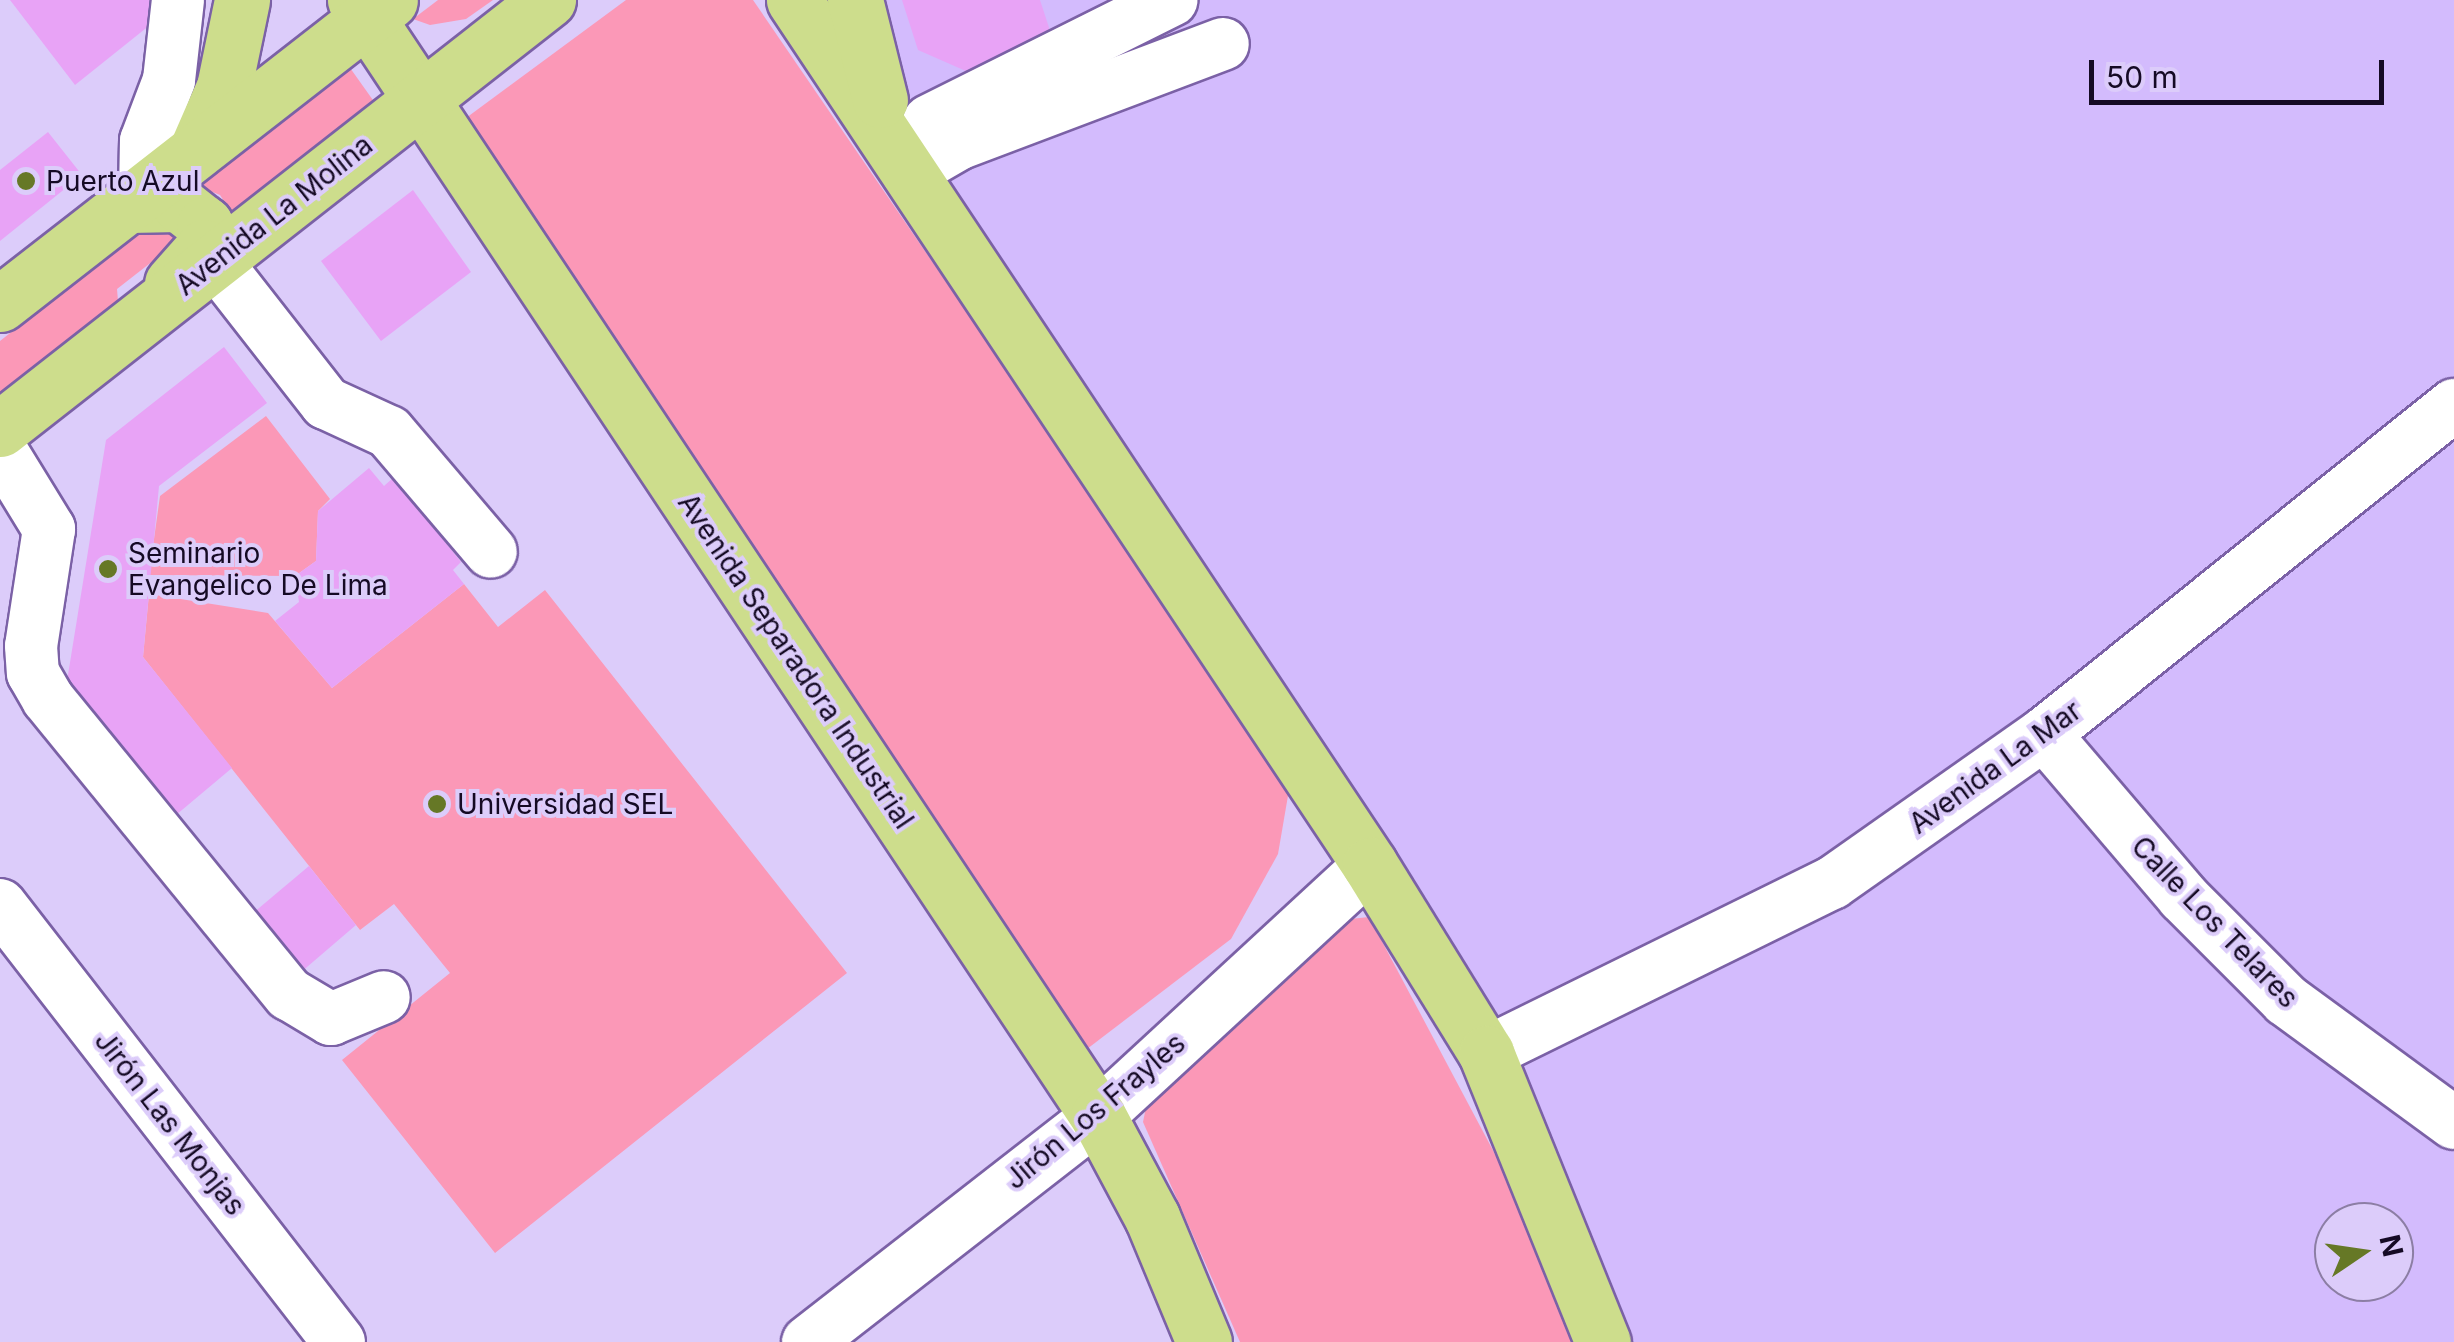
<!DOCTYPE html>
<meta charset="utf-8">
<style>
body{margin:0}
#map{position:relative;width:2454px;height:1342px;overflow:hidden;background:#dcccfa;font-family:Inter,sans-serif}
div>[style]{position:absolute}
.built>*{inset:0;background:#d3bbfd}
.green>*{inset:0;background:#fb98b7}
.building>*{inset:0;background:#e8a3f6}
.roads{filter:drop-shadow(2px 0 #7b61a6) drop-shadow(-2px 0 #7b61a6) drop-shadow(0 2px #7b61a6) drop-shadow(0 -2px #7b61a6)}
.minor>*{height:52px;margin:-26px;padding:0 26px;transform-origin:26px;border-radius:26px;background:#fff}
.major>*{height:55px;margin:-27.5px;padding:0 27.5px;transform-origin:27.5px;border-radius:27.5px;background:#cddd8c}
.dots>*{width:28px;height:28px;translate:-50% -50%;box-sizing:border-box;border:5px solid #dcccfa;border-radius:50%}
span{translate:-50% -50%;white-space:nowrap;text-align:center;line-height:1.15;-webkit-text-stroke:8px #dcccfa;paint-order:stroke}
.poi-label{font-size:28px;color:#150a24}
.left{translate:0 -50%;text-align:left}
.street-label{font-size:28px;color:#150a24}
.north{position:absolute;left:2314px;top:1202px;width:100px;height:100px;box-sizing:border-box;background:#dcccfa;border:2px solid #8c7ea4;border-radius:50%;rotate:77deg;font-size:28px;font-weight:700;line-height:40px;text-align:center;color:#150a24}
.north::after{content:'';display:block;margin:auto;width:35px;height:45px;background:#667826;clip-path:polygon(50% 0,100% 100%,50% 72%,0 100%)}
.scale{position:absolute;left:2089px;top:60px;width:295px;height:45px;box-sizing:border-box;border:5px solid #150a24;border-top:0;padding-left:12px;font-size:30px;line-height:35px;white-space:nowrap;color:#150a24;-webkit-text-stroke:8px #dcccfa;paint-order:stroke}
</style>
<div id="map">
<div class="built">
<div style="clip-path:polygon(evenodd,815px 0,2454px 0,2454px 1342px,1615px 1342px,1491px 1021px,815px 0,2334px 1222px,2394px 1222px,2394px 1282px,2334px 1282px,2334px 1222px)"></div>
</div>
<div class="green">
<div style="clip-path:polygon(438px 0,493px 0,466px 19px,430px 25px,413px 19px)"></div>
<div style="clip-path:polygon(626px 0,753px 0,1290px 784px,1278px 854px,1231px 939px,1087px 1049px,466px 118px)"></div>
<div style="clip-path:polygon(348px 65px,375px 103px,233px 215px,220px 195px,190px 183px)"></div>
<div style="clip-path:polygon(176px 227px,181px 239px,117px 289px,118px 301px,0 393px,0 341px,141px 230px)"></div>
<div style="clip-path:polygon(266px 416px,330px 499px,318px 511px,316px 561px,295px 576px,149px 575px,160px 496px)"></div>
<div style="clip-path:polygon(464px 584px,498px 627px,545px 590px,847px 973px,495px 1253px,342px 1060px,450px 973px,394px 904px,360px 930px,143px 657px,149px 594px,268px 613px,332px 688px)"></div>
<div style="clip-path:polygon(1369px 917px,1513px 1188px,1571px 1342px,1240px 1342px,1143px 1122px,1153px 1073px,1322px 922px)"></div>
</div>
<div class="building">
<div style="clip-path:polygon(10px 0,172px 0,175px 5px,75px 85px)"></div>
<div style="clip-path:polygon(902px 0,1040px 0,1056px 49px,975px 75px,918px 50px)"></div>
<div style="clip-path:polygon(48px 132px,82px 175px,0 241px,0 170px)"></div>
<div style="clip-path:polygon(413px 190px,471px 272px,381px 341px,321px 261px)"></div>
<div style="clip-path:polygon(224px 347px,267px 403px,159px 486px,143px 657px,232px 768px,176px 815px,67px 681px,106px 440px)"></div>
<div style="clip-path:polygon(369px 468px,384px 486px,394px 477px,461px 562px,453px 570px,464px 584px,332px 688px,275px 621px,299px 602px,295px 576px,316px 561px,318px 511px)"></div>
<div style="clip-path:polygon(309px 866px,356px 925px,286px 985px,240px 924px)"></div>
</div>
<div class="roads">
<div class="minor">
<div style="left:929px;top:121px;width:271px;rotate:-26.5deg"></div>
<div style="left:908px;top:173px;width:58px;rotate:-30.1deg"></div>
<div style="left:958px;top:144px;width:283px;rotate:-20.7deg"></div>
<div style="left:145px;top:192px;width:51px;rotate:-88.9deg"></div>
<div style="left:146px;top:141px;width:65px;rotate:-69.3deg"></div>
<div style="left:169px;top:80px;width:81px;rotate:-83.6deg"></div>
<div style="left:204px;top:247px;width:198px;rotate:52deg"></div>
<div style="left:326px;top:403px;width:69px;rotate:24.7deg"></div>
<div style="left:389px;top:432px;width:157px;rotate:49.6deg"></div>
<div style="left:0;top:449px;width:94px;rotate:58.5deg"></div>
<div style="left:49px;top:529px;width:118px;rotate:98.7deg"></div>
<div style="left:31px;top:646px;width:27px;rotate:86deg"></div>
<div style="left:33px;top:673px;width:30px;rotate:60deg"></div>
<div style="left:48px;top:699px;width:381px;rotate:50.8deg"></div>
<div style="left:289px;top:994px;width:49px;rotate:30.8deg"></div>
<div style="left:331px;top:1019px;width:57px;rotate:-22.5deg"></div>
<div style="left:2044px;top:734px;width:214px;rotate:49.5deg"></div>
<div style="left:2183px;top:897px;width:146px;rotate:45deg"></div>
<div style="left:2286px;top:1000px;width:208px;rotate:36.2deg"></div>
<div style="left:0;top:905px;width:553px;rotate:52.2deg"></div>
<div style="left:1486px;top:1053px;width:386px;rotate:-26.2deg"></div>
<div style="left:1832px;top:883px;width:259px;rotate:-35.1deg"></div>
<div style="left:2044px;top:734px;width:526px;rotate:-38.74deg"></div>
<div style="left:808px;top:1342px;width:368px;rotate:-37.9deg"></div>
<div style="left:1098px;top:1116px;width:370px;rotate:-42.7deg"></div>
</div>
<div class="major">
<div style="left:355px;top:0;width:1341px;rotate:56.35deg"></div>
<div style="left:1098px;top:1116px;width:115px;rotate:61.9deg"></div>
<div style="left:1152px;top:1217px;width:135px;rotate:67.4deg"></div>
<div style="left:794px;top:0;width:1039px;rotate:56.34deg"></div>
<div style="left:1370px;top:865px;width:221px;rotate:58.3deg"></div>
<div style="left:1486px;top:1053px;width:312px;rotate:68deg"></div>
<div style="left:855px;top:0;width:103px;rotate:76deg"></div>
<div style="left:197px;top:149px;width:68px;rotate:-66.5deg"></div>
<div style="left:224px;top:87px;width:89px;rotate:-78.3deg"></div>
<div style="left:129px;top:205px;width:50px;rotate:-1.1deg"></div>
<div style="left:179px;top:204px;width:33px;rotate:38deg"></div>
<div style="left:205px;top:224px;width:23px;rotate:92deg"></div>
<div style="left:204px;top:247px;width:48px;rotate:131.6deg"></div>
<div style="left:0;top:304px;width:494px;rotate:-37.9deg"></div>
<div style="left:0;top:429px;width:696px;rotate:-38.06deg"></div>
</div>
</div>
<div class="dots">
<div style="left:26px;top:181px;background:#667826"></div>
<div style="left:108px;top:569px;background:#667826"></div>
<div style="left:437px;top:804px;background:#667826"></div>
</div>
<div class="poi-label">
<span class="left" style="left:46px;top:181px">Puerto Azul</span>
<span class="left" style="left:128px;top:569px">Seminario<br>Evangelico De Lima</span>
<span class="left" style="left:457px;top:804px">Universidad SEL</span>
</div>
<div class="street-label">
<span style="left:274px;top:215px;rotate:-38deg">Avenida La Molina</span>
<span style="left:796px;top:661px;rotate:56deg">Avenida Separadora Industrial</span>
<span style="left:1995px;top:767px;rotate:-36deg">Avenida La Mar</span>
<span style="left:2215px;top:922px;rotate:46deg">Calle Los Telares</span>
<span style="left:1095px;top:1111px;rotate:-40deg">Jirón Los Frayles</span>
<span style="left:170px;top:1123px;rotate:52deg">Jirón Las Monjas</span>
</div>
<div class="north">N</div>
<div class="scale">50 m</div>
</div>
